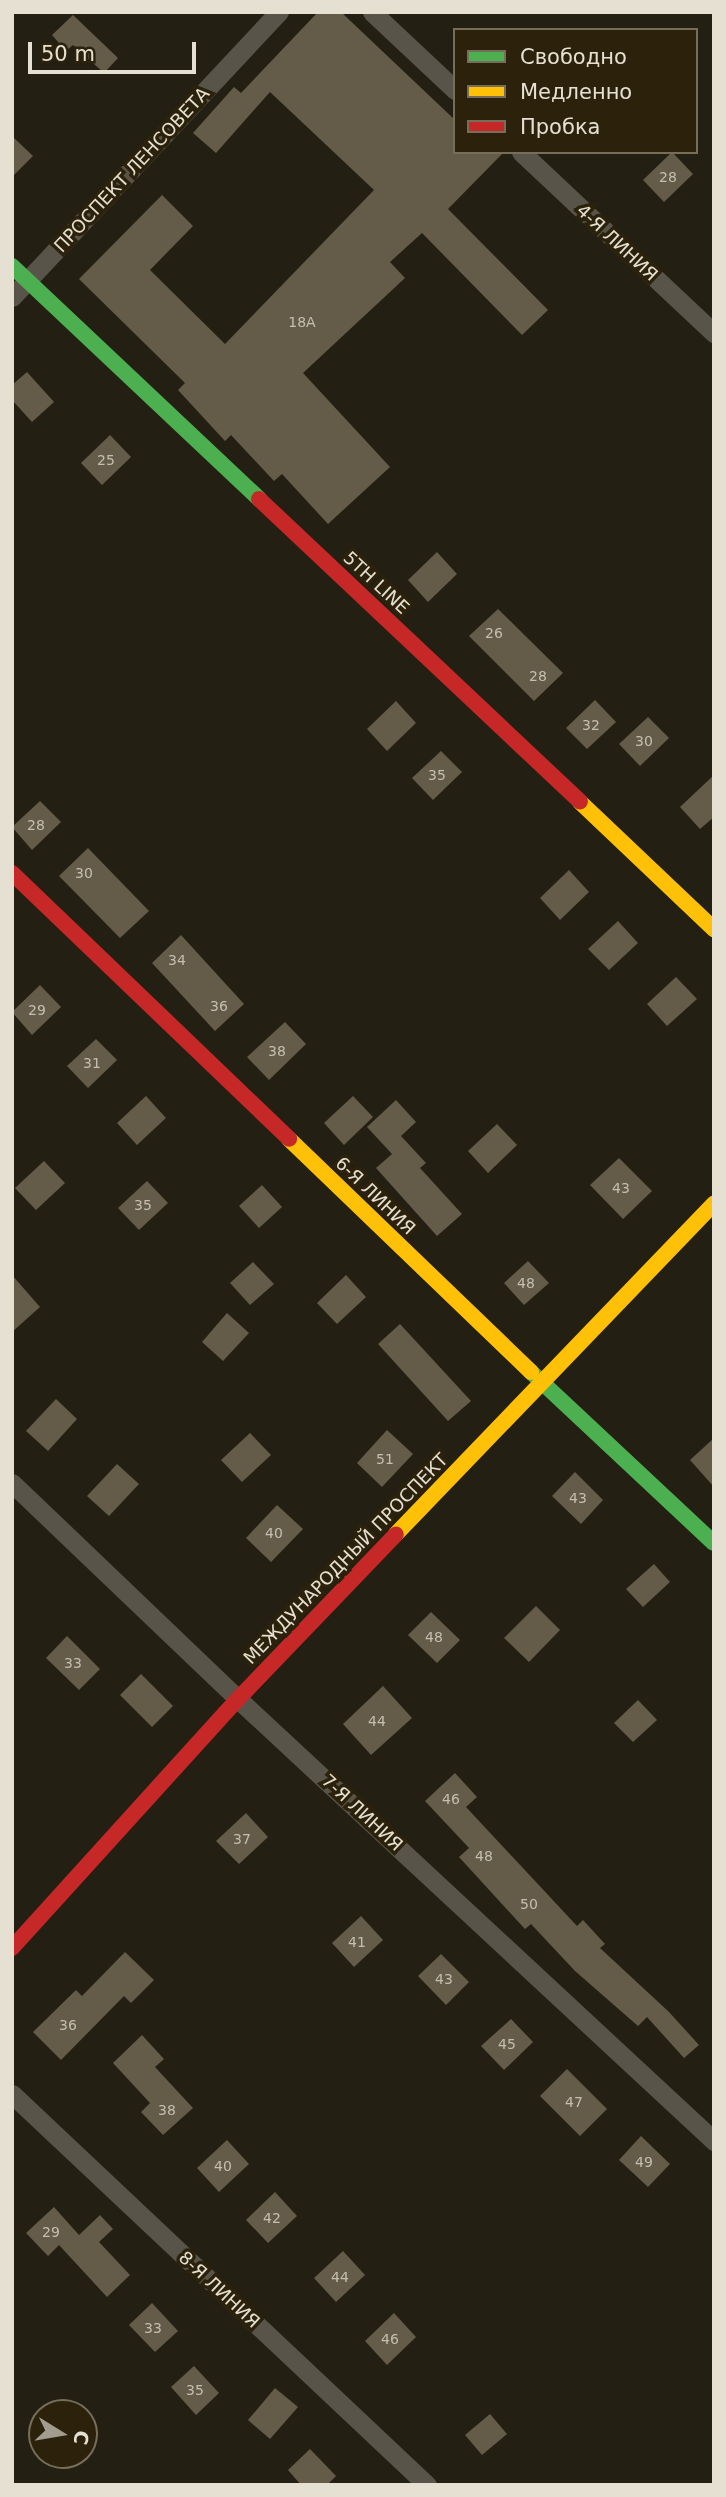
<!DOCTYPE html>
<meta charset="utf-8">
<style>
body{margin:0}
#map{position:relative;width:726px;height:2497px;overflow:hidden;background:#241f13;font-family:"DejaVu Sans",sans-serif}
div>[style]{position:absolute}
.building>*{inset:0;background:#645c49}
.street>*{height:19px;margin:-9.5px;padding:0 9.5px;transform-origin:9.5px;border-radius:9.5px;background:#58544a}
.fast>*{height:16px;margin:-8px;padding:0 8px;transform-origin:8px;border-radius:8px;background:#4caf50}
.slow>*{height:16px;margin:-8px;padding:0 8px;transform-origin:8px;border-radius:8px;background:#ffc107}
.jam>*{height:16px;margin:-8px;padding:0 8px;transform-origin:8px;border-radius:8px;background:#c62828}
span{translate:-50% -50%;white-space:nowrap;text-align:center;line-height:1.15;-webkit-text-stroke:7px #2c220b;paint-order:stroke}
.number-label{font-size:14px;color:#c6bfb0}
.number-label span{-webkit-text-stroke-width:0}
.street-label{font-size:18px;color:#e6e0d2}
.frame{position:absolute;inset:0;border:14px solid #e6e0d2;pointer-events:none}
.legend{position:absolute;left:453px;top:28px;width:245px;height:126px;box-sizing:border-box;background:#2c220b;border:2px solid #766e5b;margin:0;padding:9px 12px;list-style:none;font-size:21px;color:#e6e0d2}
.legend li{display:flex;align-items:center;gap:14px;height:35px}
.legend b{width:35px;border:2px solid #766e5b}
.north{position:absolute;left:28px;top:2399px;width:70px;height:70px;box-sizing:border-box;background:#2c220b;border:2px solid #766e5b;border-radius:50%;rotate:101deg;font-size:19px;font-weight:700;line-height:28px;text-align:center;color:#e6e0d2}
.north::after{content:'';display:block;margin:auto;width:24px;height:32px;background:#a29c8f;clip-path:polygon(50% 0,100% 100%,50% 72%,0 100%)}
.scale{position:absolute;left:28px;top:42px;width:168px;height:32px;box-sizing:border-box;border:4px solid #e6e0d2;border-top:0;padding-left:9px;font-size:21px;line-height:24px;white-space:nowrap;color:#e6e0d2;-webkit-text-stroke:5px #2c220b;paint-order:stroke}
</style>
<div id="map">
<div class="building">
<div style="clip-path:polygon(318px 12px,341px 12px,455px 120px,455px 152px,504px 152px,448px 209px,548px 310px,522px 335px,422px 233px,390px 262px,405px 278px,303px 373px,390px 467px,328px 524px,282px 474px,274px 481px,231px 435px,225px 441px,178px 390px,185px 383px,79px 279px,162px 195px,193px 226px,150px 270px,225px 344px,374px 190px,270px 92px,216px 153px,193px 133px,234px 87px,241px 93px)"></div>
<div style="clip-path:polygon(73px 15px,118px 58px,104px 73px,73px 45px,66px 51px,52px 35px)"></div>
<div style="clip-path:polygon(12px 136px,33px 156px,12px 177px)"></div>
<div style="clip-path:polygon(672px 152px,693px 174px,664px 202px,643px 180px)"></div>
<div style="clip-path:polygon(27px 372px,54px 402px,32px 422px,12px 400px,12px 385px)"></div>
<div style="clip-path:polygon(110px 435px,131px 457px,102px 485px,81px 463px)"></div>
<div style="clip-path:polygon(437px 552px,457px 574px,428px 602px,408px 580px)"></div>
<div style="clip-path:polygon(498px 609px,563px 673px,534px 701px,469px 636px)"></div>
<div style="clip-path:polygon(595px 700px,616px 722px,587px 749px,566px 728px)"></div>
<div style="clip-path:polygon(396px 701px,416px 723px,387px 751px,367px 729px)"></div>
<div style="clip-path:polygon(648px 717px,669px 738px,640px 766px,619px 744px)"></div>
<div style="clip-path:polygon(441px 751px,462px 772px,433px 800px,412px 778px)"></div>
<div style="clip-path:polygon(714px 775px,714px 817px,700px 829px,680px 807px)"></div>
<div style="clip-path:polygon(40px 801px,61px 822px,32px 850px,12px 827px)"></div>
<div style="clip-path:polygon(88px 848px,149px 911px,120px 938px,59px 876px)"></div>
<div style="clip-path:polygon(569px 870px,589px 892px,560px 920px,540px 898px)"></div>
<div style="clip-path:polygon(618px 921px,638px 943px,609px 970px,588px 949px)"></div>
<div style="clip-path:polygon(181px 935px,244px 1004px,215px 1031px,152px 963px)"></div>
<div style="clip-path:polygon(676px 977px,697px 999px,667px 1026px,647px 1004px)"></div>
<div style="clip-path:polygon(40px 985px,61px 1007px,32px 1035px,12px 1012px)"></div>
<div style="clip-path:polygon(285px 1022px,306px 1044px,269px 1080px,247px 1057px)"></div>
<div style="clip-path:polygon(96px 1039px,117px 1060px,88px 1088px,67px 1066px)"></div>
<div style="clip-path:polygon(146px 1096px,166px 1118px,137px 1145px,117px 1123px)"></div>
<div style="clip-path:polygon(353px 1096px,373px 1117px,344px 1145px,324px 1123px)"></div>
<div style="clip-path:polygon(396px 1100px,416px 1122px,401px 1136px,426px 1163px,420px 1168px,462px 1214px,437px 1236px,376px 1168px,392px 1154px,367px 1127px)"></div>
<div style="clip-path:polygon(497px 1124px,517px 1145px,488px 1173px,468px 1151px)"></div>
<div style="clip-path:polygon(619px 1158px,652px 1191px,623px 1219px,590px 1185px)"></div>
<div style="clip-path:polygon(44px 1161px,65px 1183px,36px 1210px,15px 1188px)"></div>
<div style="clip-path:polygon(147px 1181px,168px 1203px,139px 1230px,118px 1208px)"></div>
<div style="clip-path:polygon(262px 1185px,282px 1207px,259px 1228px,239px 1206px)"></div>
<div style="clip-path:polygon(528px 1261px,549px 1283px,524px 1305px,504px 1283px)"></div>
<div style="clip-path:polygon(253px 1262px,274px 1284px,250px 1305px,230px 1283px)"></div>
<div style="clip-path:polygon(12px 1275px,40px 1307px,12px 1332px)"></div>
<div style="clip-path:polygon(346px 1275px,366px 1297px,337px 1324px,317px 1303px)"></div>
<div style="clip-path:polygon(227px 1313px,249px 1333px,223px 1361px,202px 1342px)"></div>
<div style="clip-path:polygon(400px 1324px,471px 1401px,448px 1421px,378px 1344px)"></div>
<div style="clip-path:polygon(56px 1399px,77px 1419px,48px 1451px,26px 1431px)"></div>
<div style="clip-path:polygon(387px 1430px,413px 1454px,382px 1487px,357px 1463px)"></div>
<div style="clip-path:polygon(250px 1433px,271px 1455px,242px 1482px,221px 1460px)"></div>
<div style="clip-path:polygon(714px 1438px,714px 1487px,690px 1460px)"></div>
<div style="clip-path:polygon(117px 1464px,139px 1484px,109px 1516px,87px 1496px)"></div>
<div style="clip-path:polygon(575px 1472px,603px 1500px,581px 1524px,552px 1496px)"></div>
<div style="clip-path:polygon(277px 1505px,303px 1529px,271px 1562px,246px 1538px)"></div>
<div style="clip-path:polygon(654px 1564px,670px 1582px,643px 1607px,626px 1589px)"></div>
<div style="clip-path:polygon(536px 1606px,560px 1630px,529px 1662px,504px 1638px)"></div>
<div style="clip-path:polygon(431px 1612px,460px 1640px,437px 1663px,408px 1635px)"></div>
<div style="clip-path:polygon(67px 1636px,100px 1669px,79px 1690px,46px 1658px)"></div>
<div style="clip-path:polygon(141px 1674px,173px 1706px,152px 1727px,120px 1695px)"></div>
<div style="clip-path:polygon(383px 1686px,412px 1718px,371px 1755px,343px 1724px)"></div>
<div style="clip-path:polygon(638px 1700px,657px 1720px,633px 1742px,614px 1723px)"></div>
<div style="clip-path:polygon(455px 1773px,477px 1797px,466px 1807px,577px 1926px,583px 1920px,605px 1944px,600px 1948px,669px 2012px,699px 2045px,684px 2058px,647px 2017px,638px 2026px,575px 1971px,531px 1924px,525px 1929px,459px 1857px,469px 1848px,425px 1801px)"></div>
<div style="clip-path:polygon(246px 1813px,268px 1837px,239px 1864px,216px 1841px)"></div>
<div style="clip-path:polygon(361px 1916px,383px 1940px,354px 1967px,332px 1943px)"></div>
<div style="clip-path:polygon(125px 1952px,154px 1980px,131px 2003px,124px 1996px,61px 2060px,33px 2032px,76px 1990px,82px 1996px)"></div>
<div style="clip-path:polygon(441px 1954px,469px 1982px,446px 2005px,418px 1976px)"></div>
<div style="clip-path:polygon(511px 2019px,533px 2042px,504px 2070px,481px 2046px)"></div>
<div style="clip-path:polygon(142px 2035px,164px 2059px,155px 2067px,193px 2108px,163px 2135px,141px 2112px,150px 2103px,113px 2063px)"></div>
<div style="clip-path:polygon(567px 2069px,607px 2109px,580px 2136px,540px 2096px)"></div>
<div style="clip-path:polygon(641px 2136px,670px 2164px,648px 2187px,619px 2160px)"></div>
<div style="clip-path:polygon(227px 2140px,249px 2164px,219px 2192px,197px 2168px)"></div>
<div style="clip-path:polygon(275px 2192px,297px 2216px,268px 2243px,246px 2220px)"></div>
<div style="clip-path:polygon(54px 2207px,79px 2235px,100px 2215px,113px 2229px,99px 2242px,130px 2275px,107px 2297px,59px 2245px,48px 2256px,26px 2233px)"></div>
<div style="clip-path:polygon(343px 2251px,365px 2275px,336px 2302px,314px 2278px)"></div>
<div style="clip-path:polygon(152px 2303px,178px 2331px,155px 2352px,129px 2325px)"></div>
<div style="clip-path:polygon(394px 2313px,416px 2337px,387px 2365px,365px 2341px)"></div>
<div style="clip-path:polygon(194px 2366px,219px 2393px,196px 2415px,171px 2387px)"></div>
<div style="clip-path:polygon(275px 2388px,298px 2407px,270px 2439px,248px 2420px)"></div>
<div style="clip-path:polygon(490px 2414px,507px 2434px,482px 2455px,465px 2435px)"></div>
<div style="clip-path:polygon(310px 2449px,336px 2476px,327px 2485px,301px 2485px,288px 2470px)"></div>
</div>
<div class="street">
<div style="left:372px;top:12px;width:114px;rotate:43.2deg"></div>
<div style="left:521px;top:152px;width:265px;rotate:43.2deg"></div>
<div style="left:12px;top:297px;width:391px;rotate:-46.9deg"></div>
<div style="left:12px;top:1483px;width:313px;rotate:43.7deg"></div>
<div style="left:238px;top:1699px;width:650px;rotate:42.88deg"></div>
<div style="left:12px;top:2094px;width:570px;rotate:43.29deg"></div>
</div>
<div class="fast">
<div style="left:12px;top:266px;width:340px;rotate:43.3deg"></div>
<div style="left:531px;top:1372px;width:250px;rotate:43.1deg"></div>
</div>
<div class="slow">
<div style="left:580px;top:802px;width:185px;rotate:43.5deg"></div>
<div style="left:289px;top:1139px;width:336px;rotate:43.9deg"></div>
<div style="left:396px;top:1534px;width:459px;rotate:-46.1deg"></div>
</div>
<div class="jam">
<div style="left:259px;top:499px;width:441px;rotate:43.3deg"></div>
<div style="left:12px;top:873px;width:384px;rotate:43.8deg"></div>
<div style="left:12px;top:1948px;width:336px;rotate:-47.8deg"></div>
<div style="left:238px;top:1699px;width:228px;rotate:-46.2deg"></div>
</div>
<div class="number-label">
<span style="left:668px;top:177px">28</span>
<span style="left:302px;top:322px">18А</span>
<span style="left:106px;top:460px">25</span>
<span style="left:494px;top:633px">26</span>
<span style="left:538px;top:676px">28</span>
<span style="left:591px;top:725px">32</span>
<span style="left:644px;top:741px">30</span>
<span style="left:437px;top:775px">35</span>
<span style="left:36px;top:825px">28</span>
<span style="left:84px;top:873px">30</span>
<span style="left:177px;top:960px">34</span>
<span style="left:219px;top:1006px">36</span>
<span style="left:37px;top:1010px">29</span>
<span style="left:277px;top:1051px">38</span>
<span style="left:92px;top:1063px">31</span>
<span style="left:621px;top:1188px">43</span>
<span style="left:143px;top:1205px">35</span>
<span style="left:526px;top:1283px">48</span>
<span style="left:385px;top:1459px">51</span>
<span style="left:578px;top:1498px">43</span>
<span style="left:274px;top:1533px">40</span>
<span style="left:434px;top:1637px">48</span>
<span style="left:73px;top:1663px">33</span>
<span style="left:377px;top:1721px">44</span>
<span style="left:451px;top:1799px">46</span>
<span style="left:242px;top:1839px">37</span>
<span style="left:484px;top:1856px">48</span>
<span style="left:529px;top:1904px">50</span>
<span style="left:357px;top:1942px">41</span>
<span style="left:444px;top:1979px">43</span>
<span style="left:68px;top:2025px">36</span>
<span style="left:507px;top:2044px">45</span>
<span style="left:574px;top:2102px">47</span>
<span style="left:167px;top:2110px">38</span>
<span style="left:644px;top:2162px">49</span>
<span style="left:223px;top:2166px">40</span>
<span style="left:272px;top:2218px">42</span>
<span style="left:51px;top:2232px">29</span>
<span style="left:340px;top:2277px">44</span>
<span style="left:153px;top:2328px">33</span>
<span style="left:390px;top:2339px">46</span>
<span style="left:195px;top:2390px">35</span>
</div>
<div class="street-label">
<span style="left:132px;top:170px;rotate:-47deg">ПРОСПЕКТ ЛЕНСОВЕТА</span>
<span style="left:617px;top:243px;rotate:43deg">4-Я ЛИНИЯ</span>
<span style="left:376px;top:583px;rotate:43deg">5TH LINE</span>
<span style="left:375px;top:1196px;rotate:44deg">6-Я ЛИНИЯ</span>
<span style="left:346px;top:1559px;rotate:-46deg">МЕЖДУНАРОДНЫЙ ПРОСПЕКТ</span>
<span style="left:362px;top:1813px;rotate:43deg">7-Я ЛИНИЯ</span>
<span style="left:219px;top:2290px;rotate:43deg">8-Я ЛИНИЯ</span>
</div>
<div class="frame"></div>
<ul class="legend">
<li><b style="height:9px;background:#4caf50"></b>Свободно</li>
<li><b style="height:9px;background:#ffc107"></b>Медленно</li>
<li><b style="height:9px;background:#c62828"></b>Пробка</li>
</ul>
<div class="north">С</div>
<div class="scale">50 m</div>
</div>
